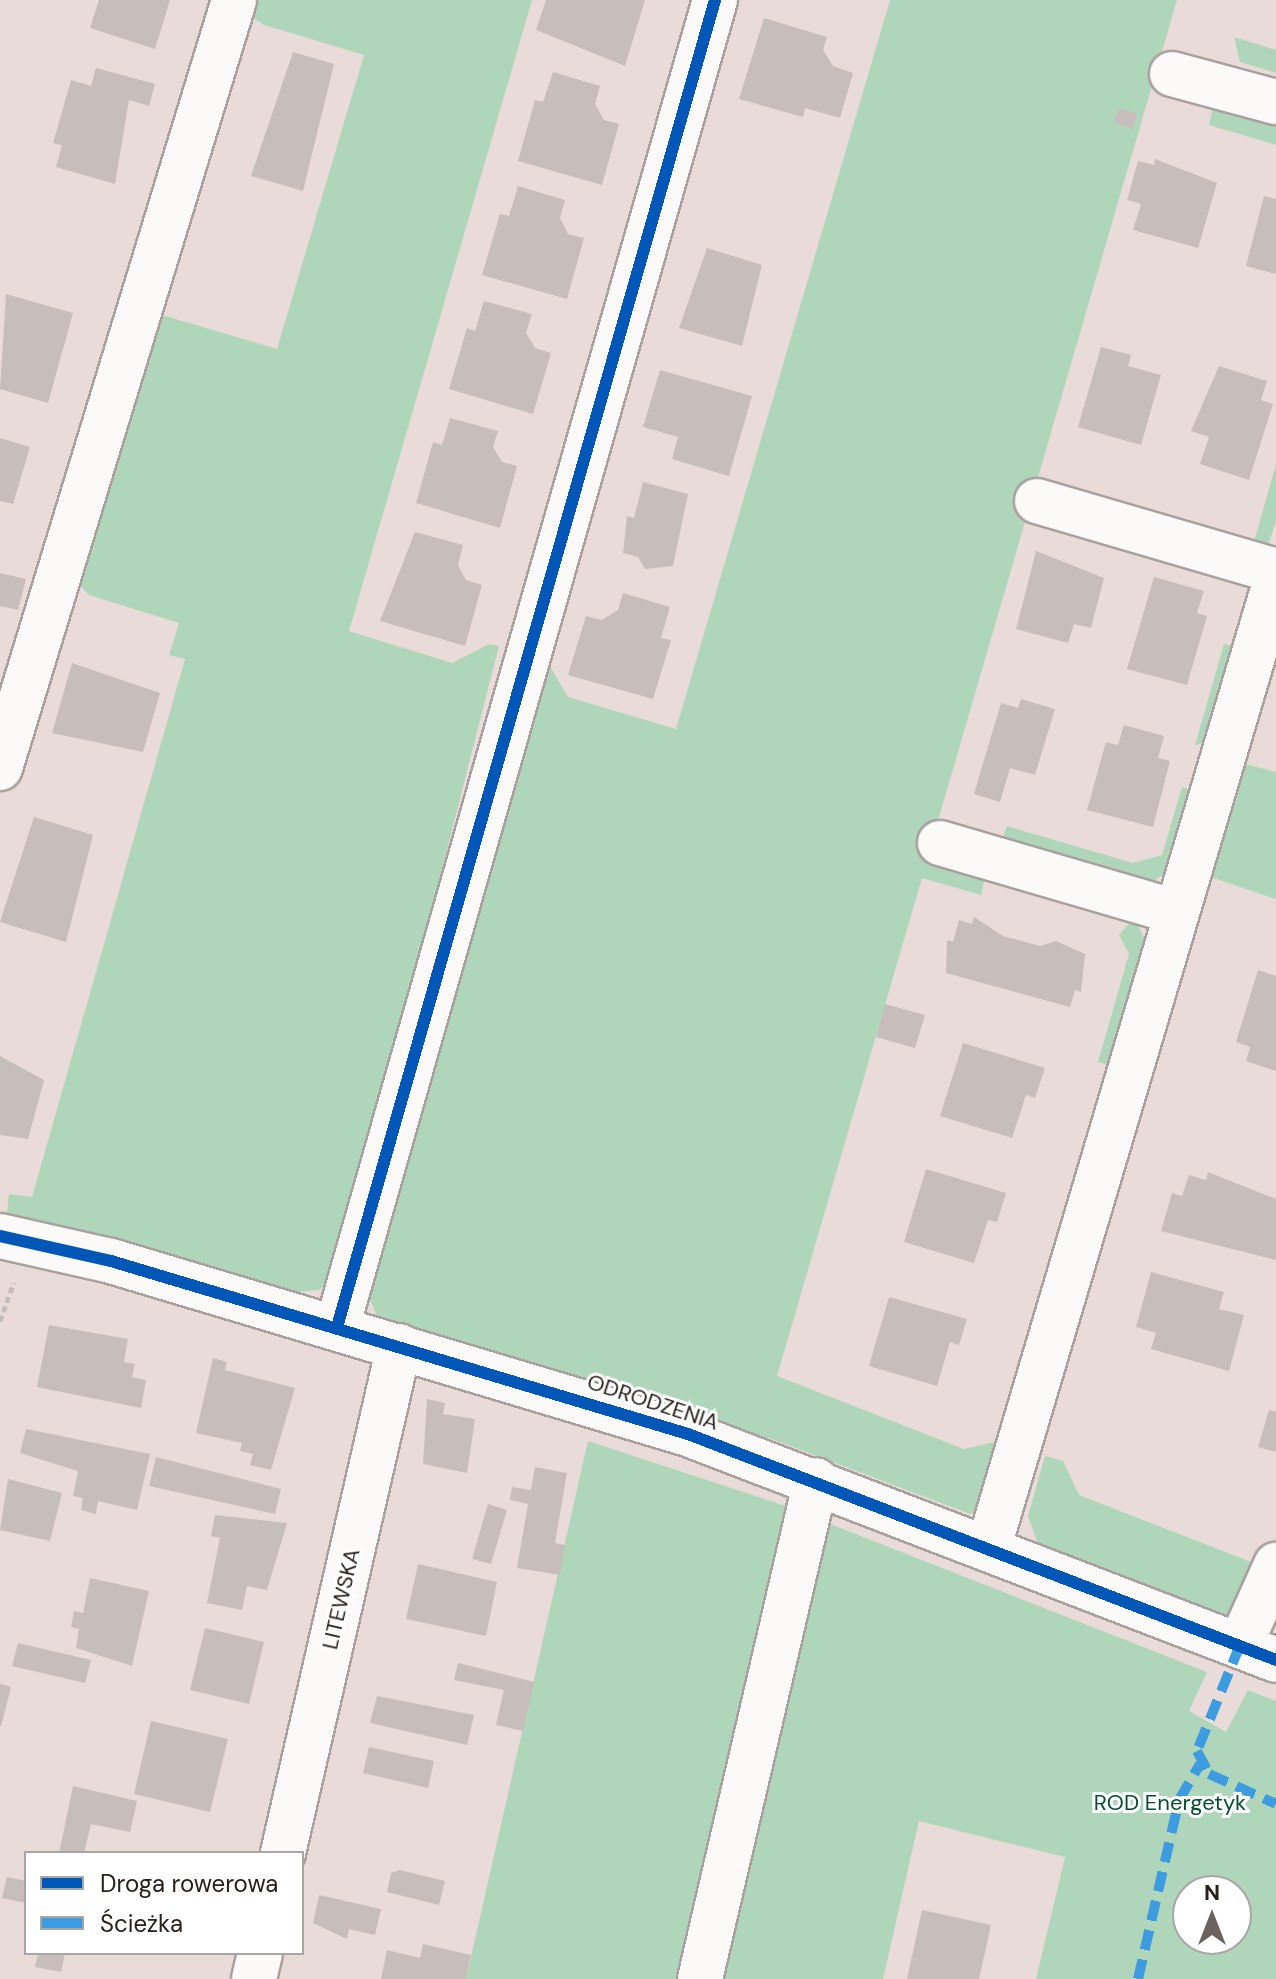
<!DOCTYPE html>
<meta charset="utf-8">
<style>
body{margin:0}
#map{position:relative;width:1276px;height:1979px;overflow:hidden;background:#e9dcd8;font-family:"DM Sans",sans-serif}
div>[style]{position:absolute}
.green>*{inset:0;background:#afd6ba}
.building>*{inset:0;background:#c7bdba}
.path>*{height:5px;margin-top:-2.5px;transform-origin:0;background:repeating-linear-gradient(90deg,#c3bebd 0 6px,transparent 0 10px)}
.roads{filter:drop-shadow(2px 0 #aaa09d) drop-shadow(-2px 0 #aaa09d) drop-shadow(0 2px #aaa09d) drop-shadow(0 -2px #aaa09d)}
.minor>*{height:44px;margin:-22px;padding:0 22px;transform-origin:22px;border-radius:22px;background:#fcfaf9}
.quiet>*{height:10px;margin-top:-5px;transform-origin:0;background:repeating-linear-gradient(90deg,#3d9bdf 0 20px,transparent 0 30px)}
.cycleway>*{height:12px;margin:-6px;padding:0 6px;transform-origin:6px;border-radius:6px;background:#0057b8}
span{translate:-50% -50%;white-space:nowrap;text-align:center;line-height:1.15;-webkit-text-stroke:6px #fff;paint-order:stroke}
.street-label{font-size:22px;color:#28201d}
.park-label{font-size:22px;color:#064c2d}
.legend{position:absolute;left:24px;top:1851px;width:280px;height:104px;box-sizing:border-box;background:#fff;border:2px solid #a9a6a5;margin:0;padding:10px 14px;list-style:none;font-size:24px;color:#28201d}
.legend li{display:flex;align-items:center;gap:16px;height:40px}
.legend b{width:40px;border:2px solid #a9a6a5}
.north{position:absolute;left:1172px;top:1875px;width:80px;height:80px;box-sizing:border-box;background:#fff;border:2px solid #a9a6a5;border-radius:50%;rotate:0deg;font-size:22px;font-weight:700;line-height:32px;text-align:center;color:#28201d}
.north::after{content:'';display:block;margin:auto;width:28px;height:36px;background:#6c625e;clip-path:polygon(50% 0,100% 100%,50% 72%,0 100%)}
</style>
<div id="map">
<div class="green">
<div style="clip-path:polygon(257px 0,532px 0,349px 631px,452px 663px,489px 644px,499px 646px,339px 1273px,319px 1290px,297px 1292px,7px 1214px,9px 1194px,32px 1197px,185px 659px,169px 655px,179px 623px,89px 595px,74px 579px,162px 315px,277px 349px,364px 55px,264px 25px,253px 18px)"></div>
<div style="clip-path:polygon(890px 0,1177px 0,937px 824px,986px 873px,981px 895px,922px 878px,777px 1376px,964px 1449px,999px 1441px,981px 1508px,970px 1514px,772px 1439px,377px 1316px,367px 1293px,547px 661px,568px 697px,676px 729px)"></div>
<div style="clip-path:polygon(1234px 37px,1276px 50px,1276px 73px,1240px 62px)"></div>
<div style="clip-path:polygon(1214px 103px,1276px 120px,1276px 145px,1209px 125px)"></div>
<div style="clip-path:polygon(1276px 464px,1276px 521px,1268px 546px,1252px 549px)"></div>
<div style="clip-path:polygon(1224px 644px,1239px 647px,1212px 741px,1195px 745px)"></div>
<div style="clip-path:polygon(1245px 764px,1276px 772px,1276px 899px,1211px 877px)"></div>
<div style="clip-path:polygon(1182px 787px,1197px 793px,1173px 867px,1154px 881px,1001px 842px,1007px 826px,1133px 863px,1162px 855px)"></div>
<div style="clip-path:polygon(1134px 918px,1148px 945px,1117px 1067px,1098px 1062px,1129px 954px,1119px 935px)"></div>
<div style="clip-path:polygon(588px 1441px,792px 1508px,680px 1979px,466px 1979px)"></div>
<div style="clip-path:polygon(1045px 1456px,1063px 1461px,1079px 1495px,1264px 1567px,1241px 1625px,1038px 1544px,1028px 1516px)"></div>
<div style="clip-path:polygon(evenodd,820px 1520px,1207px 1672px,1189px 1711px,1226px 1732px,1248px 1690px,1276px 1701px,1276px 1979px,1036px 1979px,1065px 1857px,919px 1821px,883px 1979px,716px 1979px,820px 1520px,1188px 1891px,1236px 1891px,1236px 1939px,1188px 1939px,1188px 1891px)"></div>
</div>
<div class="building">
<div style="clip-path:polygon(99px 0,170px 0,155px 49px,90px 28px)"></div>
<div style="clip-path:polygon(546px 0,645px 0,625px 66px,536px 30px)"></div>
<div style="clip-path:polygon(764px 18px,827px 37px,823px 50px,833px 66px,853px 73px,840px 118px,805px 108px,803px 117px,739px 99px)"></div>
<div style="clip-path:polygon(293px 52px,334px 64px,303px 191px,251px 176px)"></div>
<div style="clip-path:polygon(96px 68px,155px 84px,149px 106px,129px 100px,115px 184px,56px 167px,62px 145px,53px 143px,71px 80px,91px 86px)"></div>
<div style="clip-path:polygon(553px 72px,600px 86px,595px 104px,604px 120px,619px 124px,602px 185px,518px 161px,535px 100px,543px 102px)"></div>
<div style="clip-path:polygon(1119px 109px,1137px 113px,1133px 129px,1114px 123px)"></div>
<div style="clip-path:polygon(1155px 159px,1217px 183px,1198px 248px,1133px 230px,1141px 204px,1127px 200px,1138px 161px,1154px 165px)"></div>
<div style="clip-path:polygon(518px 186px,565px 200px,560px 218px,568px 234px,584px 238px,567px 299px,482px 275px,500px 214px,509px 216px)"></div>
<div style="clip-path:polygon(1264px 196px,1276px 199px,1276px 274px,1246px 266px)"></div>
<div style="clip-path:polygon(707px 248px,762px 265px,742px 346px,679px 328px)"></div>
<div style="clip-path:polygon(6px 294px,73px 313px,48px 403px,0 389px)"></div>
<div style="clip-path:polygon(484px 301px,532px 314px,526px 333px,535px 348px,551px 353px,533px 414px,449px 389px,467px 328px,475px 331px)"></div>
<div style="clip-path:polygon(1101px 347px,1131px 355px,1128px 366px,1161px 375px,1141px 445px,1078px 427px)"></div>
<div style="clip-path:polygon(1219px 366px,1267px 381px,1261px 400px,1273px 404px,1249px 480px,1200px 464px,1209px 437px,1191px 431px)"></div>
<div style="clip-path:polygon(660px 370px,752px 396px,729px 476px,672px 459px,678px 437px,643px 427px)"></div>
<div style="clip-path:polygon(450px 418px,498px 431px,493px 447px,502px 462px,517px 466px,500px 528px,416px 503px,433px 442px,442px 445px)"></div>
<div style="clip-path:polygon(0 438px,30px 447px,13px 504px,0 501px)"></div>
<div style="clip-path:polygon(643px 482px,688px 494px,673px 566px,645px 569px,638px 557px,623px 553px,627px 516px,634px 518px)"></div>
<div style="clip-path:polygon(415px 532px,463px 545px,458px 565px,466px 580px,482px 585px,465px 646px,380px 621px)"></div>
<div style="clip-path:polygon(1036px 551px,1104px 578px,1091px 628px,1074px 624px,1068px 643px,1016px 629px)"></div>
<div style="clip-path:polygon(0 573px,26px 579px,18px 610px,0 606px)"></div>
<div style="clip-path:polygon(1154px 577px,1204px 591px,1197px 613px,1207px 616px,1187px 685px,1127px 669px)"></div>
<div style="clip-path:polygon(623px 593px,670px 607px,661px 638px,671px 640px,653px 699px,568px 675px,586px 616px,602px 620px,618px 610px)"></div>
<div style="clip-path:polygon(72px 663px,160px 693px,143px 752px,52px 733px)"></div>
<div style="clip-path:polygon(1021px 699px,1055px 709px,1035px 775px,1010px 768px,1000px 802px,974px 794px,1001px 703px,1018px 708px)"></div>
<div style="clip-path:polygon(1124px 725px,1164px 736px,1158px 758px,1170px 761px,1153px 827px,1087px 810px,1106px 742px,1118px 745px)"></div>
<div style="clip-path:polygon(34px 817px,93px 835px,66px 942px,0 922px)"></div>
<div style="clip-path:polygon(974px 917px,1003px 936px,1040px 946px,1056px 941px,1085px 954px,1081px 992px,1075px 990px,1070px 1007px,946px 973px,947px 940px,953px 942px,959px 920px,972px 924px)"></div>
<div style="clip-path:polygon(1258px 970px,1276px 976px,1276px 1071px,1246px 1061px,1250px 1047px,1236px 1042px)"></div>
<div style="clip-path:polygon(885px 1004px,925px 1015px,915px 1048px,876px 1037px)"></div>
<div style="clip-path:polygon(963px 1043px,1045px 1068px,1035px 1098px,1026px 1095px,1012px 1138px,940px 1116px)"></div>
<div style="clip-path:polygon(0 1056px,44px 1080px,28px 1139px,0 1135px)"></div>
<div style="clip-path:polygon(926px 1169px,1006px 1193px,997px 1222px,988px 1220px,974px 1263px,904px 1242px)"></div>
<div style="clip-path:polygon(1208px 1172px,1276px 1199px,1276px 1260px,1161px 1231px,1172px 1193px,1182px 1196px,1189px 1175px,1206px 1180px)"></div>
<div style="clip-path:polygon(1151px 1272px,1224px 1292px,1219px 1309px,1244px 1315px,1229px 1371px,1151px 1349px,1156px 1333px,1136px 1327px)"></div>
<div style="clip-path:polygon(889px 1297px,967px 1319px,959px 1345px,950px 1342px,937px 1386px,869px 1366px)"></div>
<div style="clip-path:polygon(49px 1325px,128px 1339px,124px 1362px,135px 1364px,132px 1377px,146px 1380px,141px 1408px,37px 1387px)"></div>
<div style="clip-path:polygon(213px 1358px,227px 1362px,225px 1370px,295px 1388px,271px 1470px,250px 1465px,253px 1454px,240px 1451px,242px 1443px,196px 1433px)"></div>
<div style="clip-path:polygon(427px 1399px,445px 1403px,443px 1414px,475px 1419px,467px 1473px,423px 1464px)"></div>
<div style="clip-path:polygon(1269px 1410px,1276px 1412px,1276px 1452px,1258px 1447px)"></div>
<div style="clip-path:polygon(26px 1429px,150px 1454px,137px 1510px,98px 1501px,96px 1514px,81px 1510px,83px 1498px,73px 1496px,78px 1471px,20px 1453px)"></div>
<div style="clip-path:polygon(156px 1457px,281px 1489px,275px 1514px,149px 1486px)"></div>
<div style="clip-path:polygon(535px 1467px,567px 1473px,555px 1543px,565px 1545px,560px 1575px,517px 1568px,528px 1504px,510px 1500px,512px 1487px,531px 1490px)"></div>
<div style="clip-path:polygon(8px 1479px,62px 1493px,50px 1541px,0 1530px)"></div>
<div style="clip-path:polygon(488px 1504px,507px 1510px,491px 1564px,472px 1559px)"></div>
<div style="clip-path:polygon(215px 1515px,287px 1523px,267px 1590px,247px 1586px,242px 1610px,207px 1603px,220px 1538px,211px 1536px)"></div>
<div style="clip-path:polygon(418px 1564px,497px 1582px,486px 1636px,406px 1619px)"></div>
<div style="clip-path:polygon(90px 1578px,149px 1591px,132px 1666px,76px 1648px,79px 1629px,71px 1627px,74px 1611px,83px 1613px)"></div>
<div style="clip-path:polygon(205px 1628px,264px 1642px,249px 1704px,190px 1690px)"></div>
<div style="clip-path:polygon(18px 1643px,91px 1660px,85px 1683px,12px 1666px)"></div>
<div style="clip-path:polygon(458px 1663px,534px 1682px,523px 1731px,496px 1725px,504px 1690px,454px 1680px)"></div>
<div style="clip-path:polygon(0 1684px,11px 1687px,1px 1726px,0 1726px)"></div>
<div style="clip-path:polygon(377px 1696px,474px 1715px,467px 1745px,370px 1723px)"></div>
<div style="clip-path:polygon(151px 1721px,228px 1739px,210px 1812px,134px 1794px)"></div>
<div style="clip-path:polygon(369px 1747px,434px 1761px,428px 1788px,363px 1773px)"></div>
<div style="clip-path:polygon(73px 1786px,137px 1801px,130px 1832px,91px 1824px,84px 1853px,59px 1853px)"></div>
<div style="clip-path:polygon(400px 1870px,445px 1881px,439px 1905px,387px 1892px,391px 1873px)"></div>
<div style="clip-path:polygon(7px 1877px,26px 1881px,26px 1903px,2px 1898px)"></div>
<div style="clip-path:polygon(319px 1895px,381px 1909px,375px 1935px,349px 1929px,347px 1939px,313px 1923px)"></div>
<div style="clip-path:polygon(922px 1910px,991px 1925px,979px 1979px,907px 1979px)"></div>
<div style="clip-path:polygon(423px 1944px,471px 1955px,466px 1979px,381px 1979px,387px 1950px,420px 1958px)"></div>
<div style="clip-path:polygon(38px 1953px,65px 1953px,61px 1972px,35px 1967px)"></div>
</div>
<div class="path">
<div style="left:0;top:1321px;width:41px;rotate:-70.3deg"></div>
</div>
<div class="roads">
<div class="minor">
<div style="left:1172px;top:74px;width:108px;rotate:15.1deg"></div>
<div style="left:1037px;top:501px;width:249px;rotate:16.3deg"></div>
<div style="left:0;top:768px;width:803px;rotate:-73.05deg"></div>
<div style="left:940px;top:843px;width:246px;rotate:16.3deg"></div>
<div style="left:0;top:1236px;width:114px;rotate:12.7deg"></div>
<div style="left:111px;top:1261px;width:602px;rotate:16.69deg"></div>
<div style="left:688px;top:1434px;width:630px;rotate:21.02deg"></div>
<div style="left:337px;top:1327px;width:1380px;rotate:-74.1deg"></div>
<div style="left:989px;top:1546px;width:1009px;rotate:-73.47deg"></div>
<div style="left:1240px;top:1645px;width:88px;rotate:-65.8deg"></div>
<div style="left:283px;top:1853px;width:520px;rotate:-77.11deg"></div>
<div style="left:254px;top:1979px;width:27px;rotate:-77deg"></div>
<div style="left:700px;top:1979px;width:512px;rotate:-76.91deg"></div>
</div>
</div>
<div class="quiet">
<div style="left:1240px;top:1645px;width:114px;rotate:112.1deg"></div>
<div style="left:1197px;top:1751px;width:26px;rotate:62deg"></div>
<div style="left:1209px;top:1774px;width:73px;rotate:24.1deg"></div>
<div style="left:1138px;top:1979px;width:184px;rotate:-77.1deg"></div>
<div style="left:1179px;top:1800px;width:42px;rotate:-59.7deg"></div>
</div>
<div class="cycleway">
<div style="left:0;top:1236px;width:114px;rotate:12.7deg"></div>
<div style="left:111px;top:1261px;width:602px;rotate:16.69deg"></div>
<div style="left:688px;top:1434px;width:630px;rotate:21.02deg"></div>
<div style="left:337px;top:1327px;width:1380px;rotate:-74.1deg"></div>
</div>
<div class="street-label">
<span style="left:653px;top:1402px;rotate:18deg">ODRODZENIA</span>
<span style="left:341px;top:1599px;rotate:-77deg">LITEWSKA</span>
</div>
<div class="park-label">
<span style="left:1170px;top:1803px">ROD Energetyk</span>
</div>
<ul class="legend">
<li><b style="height:10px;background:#0057b8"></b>Droga rowerowa</li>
<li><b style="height:10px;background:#3d9bdf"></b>Ścieżka</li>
</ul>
<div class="north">N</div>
</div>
